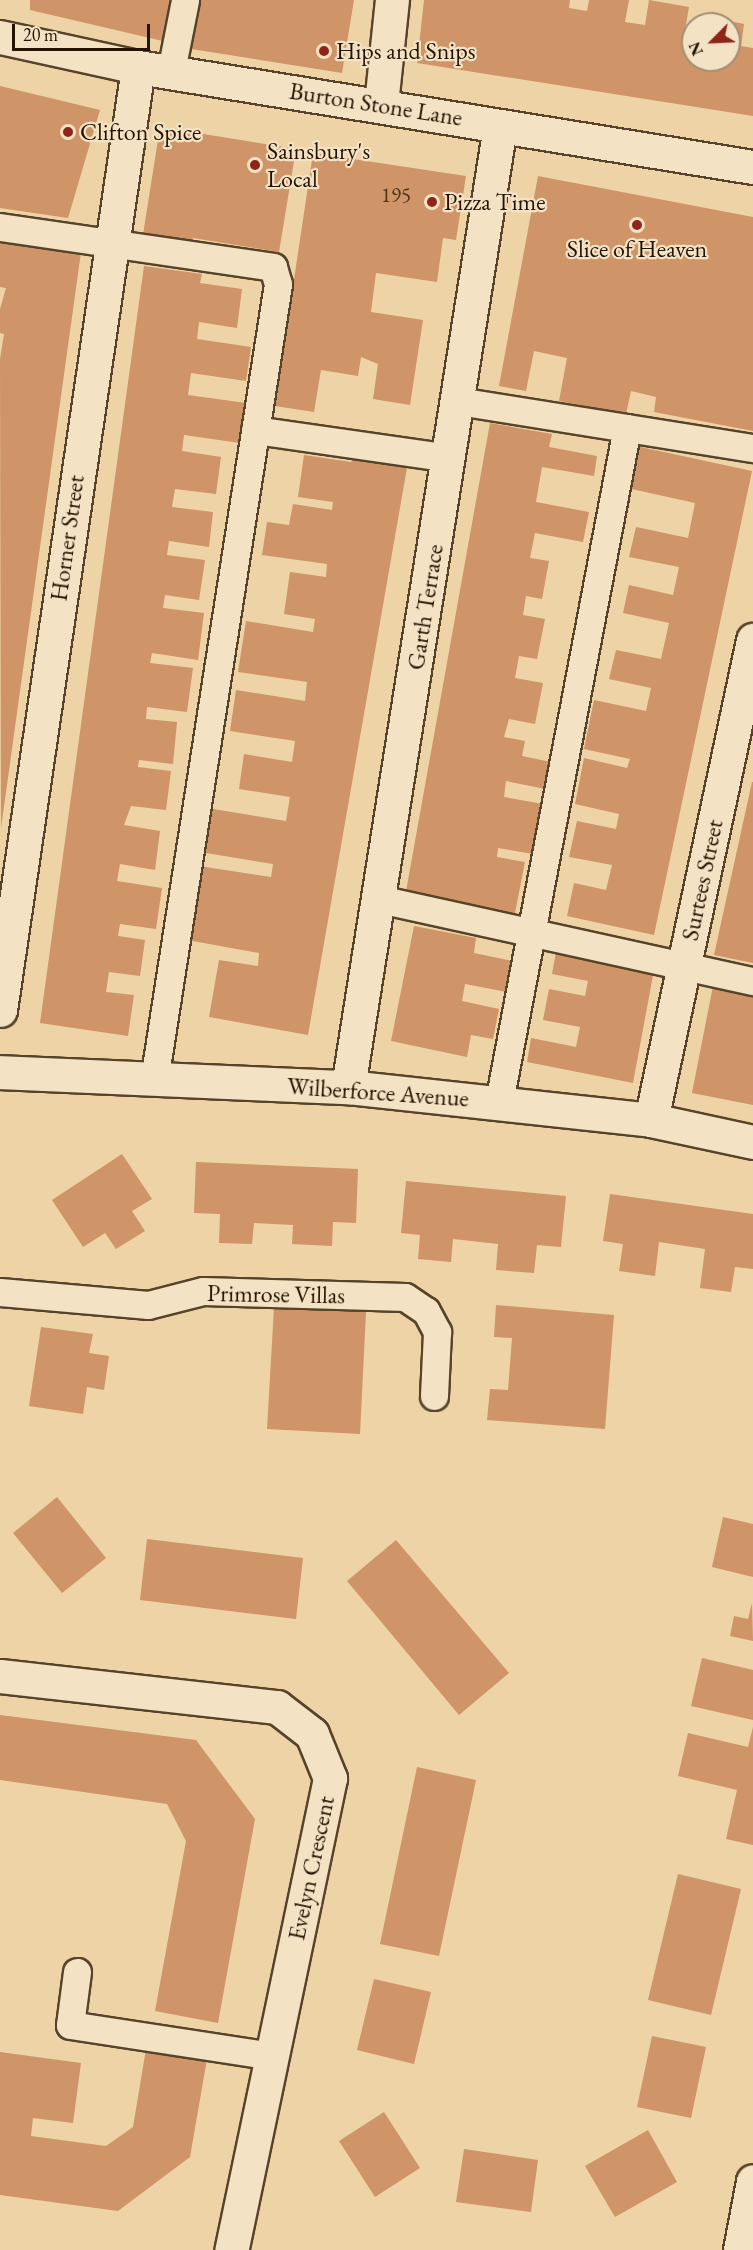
<!DOCTYPE html>
<style>
body{margin:0}
#map{position:relative;width:753px;height:2250px;overflow:hidden;background:#edd3a5;font-family:"EB Garamond",serif}
div>[style]{position:absolute}
.building>*{inset:0;background:#cf9467}
.roads{filter:drop-shadow(2px 0 #564329) drop-shadow(-2px 0 #564329) drop-shadow(0 2px #564329) drop-shadow(0 -2px #564329)}
.lane>*{height:27px;margin:-13.5px;padding:0 13.5px;transform-origin:13.5px;border-radius:13.5px;background:#f3e2c4}
.street>*{height:33px;margin:-16.5px;padding:0 16.5px;transform-origin:16.5px;border-radius:16.5px;background:#f3e2c4}
.dots>*{width:16px;height:16px;translate:-50% -50%;box-sizing:border-box;border:3px solid #f3e2c4;border-radius:50%}
span{translate:-50% -50%;white-space:nowrap;text-align:center;line-height:1.15;-webkit-text-stroke:4.5px #f3e2c4;paint-order:stroke}
.number-label{font-size:21px;color:#4e331a}
.number-label span{-webkit-text-stroke-width:0}
.poi-label{font-size:24px;color:#231300}
.left{translate:0 -50%;text-align:left}
.street-label{font-size:24px;color:#231300}
.north{position:absolute;left:681px;top:12px;width:60px;height:60px;box-sizing:border-box;background:#f3e2c4;border:2px solid #a08f76;border-radius:50%;rotate:246deg;font-size:16px;font-weight:700;line-height:24px;text-align:center;color:#231300}
.north::after{content:'';display:block;margin:auto;width:21px;height:27px;background:#8f2418;clip-path:polygon(50% 0,100% 100%,50% 72%,0 100%)}
.scale{position:absolute;left:12px;top:24px;width:138px;height:27px;box-sizing:border-box;border:3px solid #231300;border-top:0;padding-left:8px;font-size:18px;line-height:21px;white-space:nowrap;color:#231300;-webkit-text-stroke:4px #f3e2c4;paint-order:stroke}
</style>
<div id="map">
<div class="building">
<div style="clip-path:polygon(30px 0,169px 0,167px 42px,30px 10px)"></div>
<div style="clip-path:polygon(193px 0,354px 0,342px 73px,185px 48px)"></div>
<div style="clip-path:polygon(424px 0,570px 0,569px 8px,587px 11px,589px 0,629px 0,625px 22px,645px 25px,649px 0,689px 7px,684px 36px,693px 38px,693px 60px,729px 60px,729px 24px,718px 24px,719px 19px,744px 24px,741px 46px,753px 48px,753px 116px,417px 63px)"></div>
<div style="clip-path:polygon(0 86px,100px 110px,68px 218px,0 208px)"></div>
<div style="clip-path:polygon(160px 127px,296px 149px,279px 252px,193px 238px,191px 249px,142px 241px)"></div>
<div style="clip-path:polygon(313px 153px,466px 176px,456px 240px,443px 238px,437px 282px,376px 273px,371px 312px,423px 320px,410px 405px,373px 399px,378px 364px,361px 357px,358px 376px,321px 370px,314px 412px,275px 406px)"></div>
<div style="clip-path:polygon(538px 176px,753px 217px,753px 431px,654px 412px,656px 397px,631px 391px,626px 414px,559px 401px,567px 358px,534px 351px,526px 391px,499px 386px)"></div>
<div style="clip-path:polygon(0 233px,82px 245px,1px 828px,0 359px,4px 334px,0 333px,0 309px,6px 288px,0 287px)"></div>
<div style="clip-path:polygon(144px 266px,202px 274px,200px 283px,242px 289px,237px 328px,199px 322px,197px 339px,251px 347px,246px 381px,191px 373px,188px 395px,246px 403px,240px 443px,184px 435px,182px 451px,221px 457px,216px 494px,175px 489px,172px 507px,213px 512px,209px 547px,169px 541px,167px 555px,205px 560px,199px 600px,165px 595px,163px 608px,204px 613px,198px 660px,152px 653px,150px 663px,193px 668px,187px 712px,147px 707px,146px 719px,177px 722px,173px 764px,139px 760px,138px 767px,171px 771px,166px 810px,131px 806px,124px 825px,160px 831px,155px 870px,120px 864px,117px 881px,162px 888px,156px 929px,120px 924px,118px 936px,145px 940px,140px 976px,109px 972px,106px 992px,134px 995px,128px 1036px,40px 1023px)"></div>
<div style="clip-path:polygon(490px 423px,552px 434px,549px 447px,597px 456px,594px 476px,542px 467px,536px 502px,589px 512px,583px 542px,535px 533px,530px 558px,549px 561px,542px 599px,526px 596px,523px 615px,545px 619px,537px 659px,519px 656px,515px 678px,543px 683px,535px 724px,509px 719px,504px 737px,525px 741px,522px 756px,551px 762px,545px 789px,506px 781px,504px 797px,543px 804px,533px 854px,498px 848px,497px 857px,525px 862px,514px 918px,405px 897px)"></div>
<div style="clip-path:polygon(636px 446px,752px 471px,654px 935px,567px 916px,574px 883px,606px 890px,612px 865px,569px 857px,577px 821px,616px 829px,619px 814px,575px 804px,584px 758px,627px 768px,630px 759px,584px 749px,594px 700px,646px 711px,651px 688px,609px 679px,616px 650px,661px 659px,669px 623px,623px 613px,629px 585px,673px 595px,679px 567px,629px 557px,636px 527px,688px 538px,695px 503px,627px 488px)"></div>
<div style="clip-path:polygon(358px 453px,408px 462px,308px 1035px,209px 1017px,219px 960px,258px 966px,259px 953px,187px 940px,199px 866px,271px 877px,273px 864px,200px 852px,207px 808px,286px 821px,290px 797px,239px 789px,244px 754px,292px 762px,295px 741px,230px 731px,236px 690px,305px 701px,307px 682px,238px 672px,246px 621px,313px 632px,315px 619px,284px 614px,290px 572px,326px 577px,327px 564px,262px 555px,267px 522px,289px 525px,293px 504px,332px 510px,333px 502px,298px 497px,304px 455px,351px 462px)"></div>
<div style="clip-path:polygon(752px 782px,753px 782px,753px 963px,714px 955px)"></div>
<div style="clip-path:polygon(414px 926px,476px 938px,474px 953px,513px 961px,507px 992px,465px 984px,462px 1001px,499px 1009px,493px 1039px,471px 1035px,467px 1057px,391px 1041px)"></div>
<div style="clip-path:polygon(556px 952px,654px 970px,633px 1083px,527px 1062px,531px 1038px,576px 1047px,580px 1027px,543px 1020px,549px 989px,585px 996px,588px 981px,552px 974px)"></div>
<div style="clip-path:polygon(713px 986px,753px 994px,753px 1105px,692px 1093px)"></div>
<div style="clip-path:polygon(122px 1154px,152px 1199px,132px 1211px,145px 1231px,116px 1249px,105px 1233px,83px 1247px,52px 1200px)"></div>
<div style="clip-path:polygon(196px 1162px,358px 1169px,356px 1223px,333px 1222px,332px 1246px,292px 1244px,293px 1225px,254px 1223px,252px 1244px,219px 1243px,220px 1214px,194px 1213px)"></div>
<div style="clip-path:polygon(406px 1181px,566px 1196px,561px 1247px,537px 1245px,534px 1273px,496px 1270px,498px 1244px,453px 1239px,451px 1262px,418px 1259px,420px 1235px,401px 1233px)"></div>
<div style="clip-path:polygon(610px 1194px,753px 1214px,753px 1269px,735px 1267px,731px 1292px,700px 1288px,705px 1249px,659px 1242px,655px 1276px,619px 1271px,623px 1244px,603px 1241px)"></div>
<div style="clip-path:polygon(496px 1305px,614px 1315px,605px 1429px,487px 1420px,490px 1389px,508px 1390px,512px 1338px,494px 1337px)"></div>
<div style="clip-path:polygon(274px 1307px,366px 1312px,360px 1434px,267px 1429px)"></div>
<div style="clip-path:polygon(41px 1327px,93px 1334px,89px 1353px,109px 1356px,104px 1390px,87px 1387px,83px 1414px,29px 1406px)"></div>
<div style="clip-path:polygon(57px 1497px,106px 1558px,62px 1593px,13px 1533px)"></div>
<div style="clip-path:polygon(723px 1517px,753px 1524px,753px 1577px,712px 1567px)"></div>
<div style="clip-path:polygon(147px 1539px,303px 1558px,296px 1619px,140px 1600px)"></div>
<div style="clip-path:polygon(396px 1540px,509px 1673px,459px 1715px,347px 1581px)"></div>
<div style="clip-path:polygon(752px 1603px,753px 1641px,730px 1636px,734px 1616px,748px 1619px)"></div>
<div style="clip-path:polygon(702px 1658px,753px 1670px,753px 1720px,691px 1706px)"></div>
<div style="clip-path:polygon(0 1715px,196px 1740px,255px 1819px,218px 2023px,155px 2011px,186px 1841px,167px 1804px,0 1780px)"></div>
<div style="clip-path:polygon(753px 1727px,753px 1845px,726px 1839px,737px 1790px,678px 1776px,688px 1733px,748px 1747px)"></div>
<div style="clip-path:polygon(417px 1767px,476px 1780px,439px 1956px,380px 1944px)"></div>
<div style="clip-path:polygon(678px 1874px,741px 1889px,711px 2015px,648px 2000px)"></div>
<div style="clip-path:polygon(374px 1979px,431px 1992px,414px 2064px,357px 2050px)"></div>
<div style="clip-path:polygon(652px 2036px,706px 2047px,691px 2118px,637px 2107px)"></div>
<div style="clip-path:polygon(146px 2049px,207px 2059px,190px 2157px,118px 2211px,0 2195px,0 2052px,81px 2063px,73px 2123px,33px 2118px,31px 2136px,106px 2146px,133px 2127px)"></div>
<div style="clip-path:polygon(384px 2112px,420px 2168px,375px 2197px,339px 2141px)"></div>
<div style="clip-path:polygon(648px 2130px,677px 2182px,615px 2217px,585px 2166px)"></div>
<div style="clip-path:polygon(464px 2149px,538px 2160px,531px 2212px,456px 2202px)"></div>
</div>
<div class="roads">
<div class="lane">
<div style="left:171px;top:71px;width:72px;rotate:-78.8deg"></div>
<div style="left:0;top:227px;width:276px;rotate:8.3deg"></div>
<div style="left:273px;top:267px;width:18px;rotate:74deg"></div>
<div style="left:278px;top:284px;width:806px;rotate:98.85deg"></div>
<div style="left:458px;top:401px;width:299px;rotate:9.1deg"></div>
<div style="left:255px;top:430px;width:196px;rotate:8.2deg"></div>
<div style="left:379px;top:899px;width:383px;rotate:12.4deg"></div>
<div style="left:499px;top:1102px;width:686px;rotate:-79.25deg"></div>
<div style="left:0;top:1292px;width:149px;rotate:5deg"></div>
<div style="left:148px;top:1305px;width:57px;rotate:-14.3deg"></div>
<div style="left:203px;top:1291px;width:202px;rotate:1.7deg"></div>
<div style="left:405px;top:1297px;width:25px;rotate:34deg"></div>
<div style="left:426px;top:1311px;width:24px;rotate:62deg"></div>
<div style="left:437px;top:1332px;width:64px;rotate:92.7deg"></div>
<div style="left:77px;top:1972px;width:53px;rotate:97.5deg"></div>
<div style="left:70px;top:2025px;width:205px;rotate:8.7deg"></div>
</div>
<div class="street">
<div style="left:0;top:37px;width:141px;rotate:12.3deg"></div>
<div style="left:138px;top:67px;width:623px;rotate:9.24deg"></div>
<div style="left:381px;top:104px;width:105px;rotate:-84deg"></div>
<div style="left:0;top:1010px;width:953px;rotate:-81.67deg"></div>
<div style="left:0;top:1072px;width:348px;rotate:2.5deg"></div>
<div style="left:348px;top:1087px;width:305px;rotate:6.2deg"></div>
<div style="left:651px;top:1120px;width:104px;rotate:12.2deg"></div>
<div style="left:348px;top:1087px;width:973px;rotate:-81.01deg"></div>
<div style="left:651px;top:1120px;width:491px;rotate:-78deg"></div>
<div style="left:0;top:1676px;width:279px;rotate:6.4deg"></div>
<div style="left:277px;top:1707px;width:44px;rotate:37.6deg"></div>
<div style="left:312px;top:1734px;width:48px;rotate:67.8deg"></div>
<div style="left:330px;top:1778px;width:482px;rotate:101.8deg"></div>
<div style="left:740px;top:2250px;width:70px;rotate:-79.3deg"></div>
</div>
</div>
<div class="dots">
<div style="left:324px;top:51px;background:#8f2418"></div>
<div style="left:68px;top:132px;background:#8f2418"></div>
<div style="left:255px;top:165px;background:#8f2418"></div>
<div style="left:432px;top:202px;background:#8f2418"></div>
<div style="left:637px;top:225px;background:#8f2418"></div>
</div>
<div class="number-label">
<span style="left:396px;top:195px">195</span>
</div>
<div class="poi-label">
<span class="left" style="left:336px;top:51px">Hips and Snips</span>
<span class="left" style="left:80px;top:132px">Clifton Spice</span>
<span class="left" style="left:267px;top:165px">Sainsbury's<br>Local</span>
<span class="left" style="left:444px;top:202px">Pizza Time</span>
<span style="left:637px;top:249px">Slice of Heaven</span>
</div>
<div class="street-label">
<span style="left:376px;top:104px;rotate:9deg">Burton Stone Lane</span>
<span style="left:67px;top:538px;rotate:-82deg">Horner Street</span>
<span style="left:425px;top:607px;rotate:-81deg">Garth Terrace</span>
<span style="left:702px;top:880px;rotate:-78deg">Surtees Street</span>
<span style="left:378px;top:1092px;rotate:4deg">Wilberforce Avenue</span>
<span style="left:276px;top:1294px;rotate:1deg">Primrose Villas</span>
<span style="left:311px;top:1868px;rotate:-78deg">Evelyn Crescent</span>
</div>
<div class="north">N</div>
<div class="scale">20 m</div>
</div>
